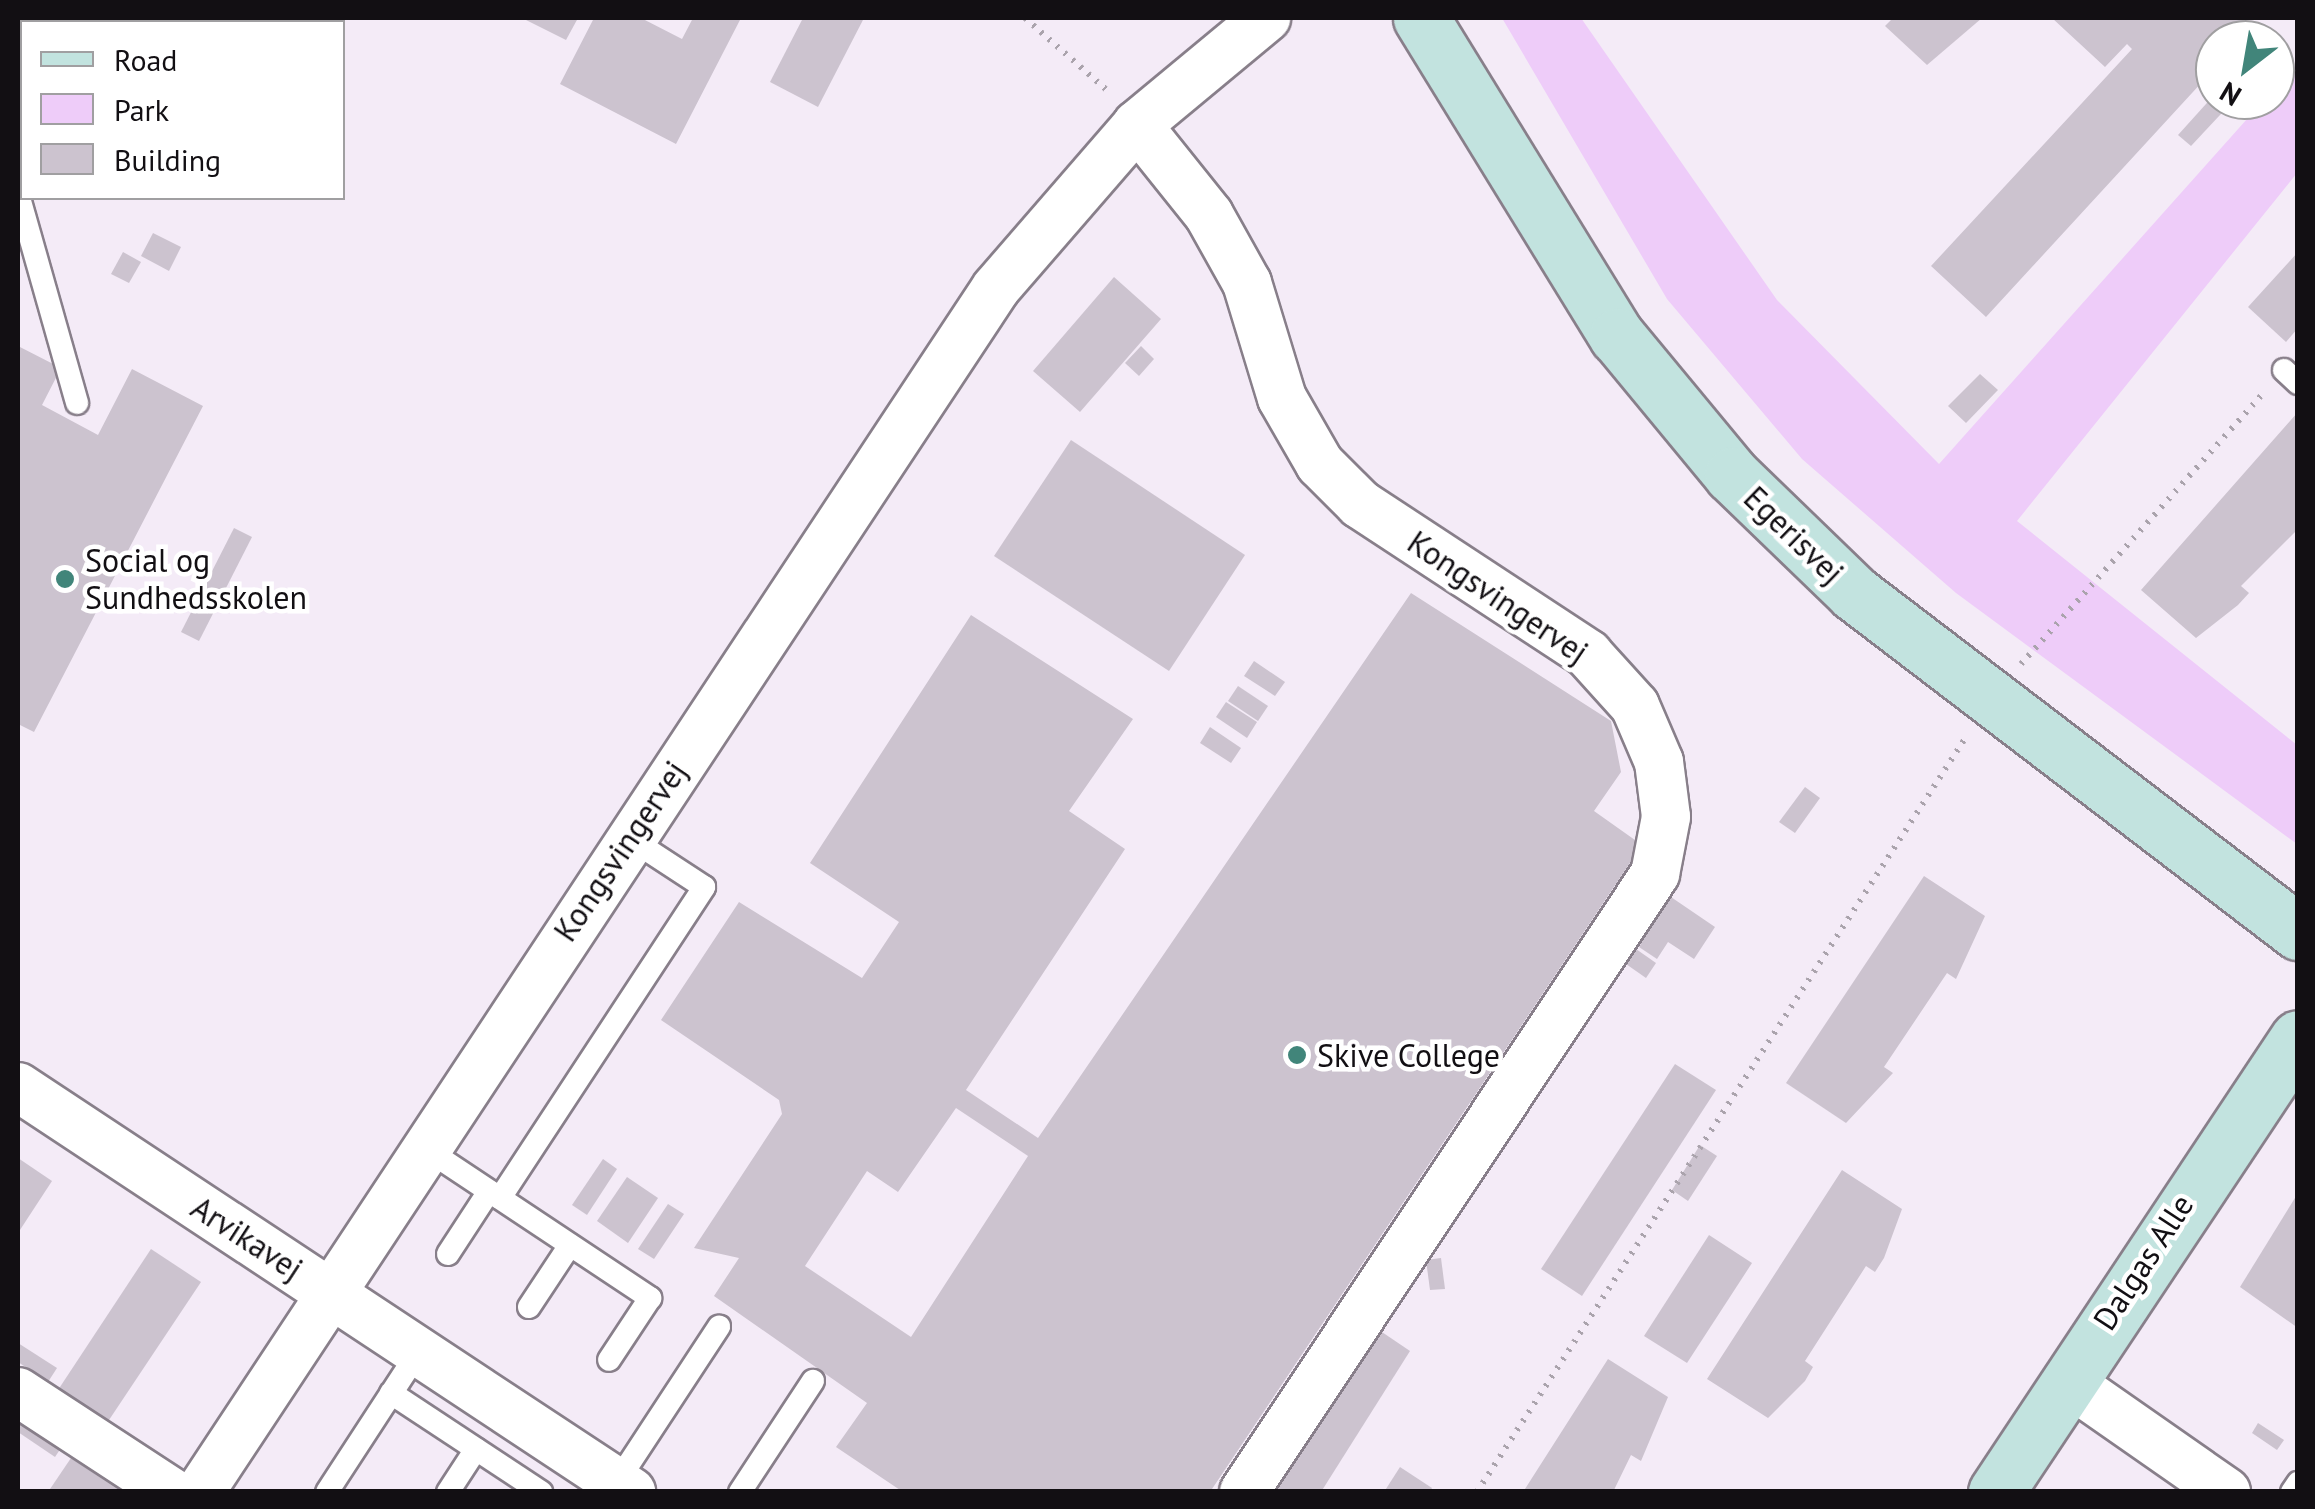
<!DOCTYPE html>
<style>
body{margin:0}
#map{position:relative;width:2315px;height:1509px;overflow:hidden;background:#f4ebf7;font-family:"PT Sans",sans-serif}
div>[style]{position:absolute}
.green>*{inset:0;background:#eeccf9}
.building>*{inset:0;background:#ccc3cf}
.path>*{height:6px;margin-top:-3px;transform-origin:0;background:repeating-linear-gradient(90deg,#aaa3ac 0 2.5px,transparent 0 10.5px)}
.roads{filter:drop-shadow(2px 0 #887f8a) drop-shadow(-2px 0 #887f8a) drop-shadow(0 2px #887f8a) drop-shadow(0 -2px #887f8a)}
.lane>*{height:22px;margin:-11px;padding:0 11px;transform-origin:11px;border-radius:11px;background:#fff}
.street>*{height:48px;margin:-24px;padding:0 24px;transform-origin:24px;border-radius:24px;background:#fff}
.secondary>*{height:55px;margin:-27.5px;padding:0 27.5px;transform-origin:27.5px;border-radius:27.5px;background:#c2e3df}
.dots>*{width:28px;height:28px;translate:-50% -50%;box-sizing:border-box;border:5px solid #fff;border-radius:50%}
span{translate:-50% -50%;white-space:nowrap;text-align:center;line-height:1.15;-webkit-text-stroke:9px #fff;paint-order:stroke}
.street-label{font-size:32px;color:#120f13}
.poi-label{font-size:32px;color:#120f13}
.left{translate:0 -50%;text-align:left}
.frame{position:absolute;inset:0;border:20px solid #120f13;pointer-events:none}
.legend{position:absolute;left:20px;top:20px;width:325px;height:180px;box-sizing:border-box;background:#fff;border:2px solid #a09fa1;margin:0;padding:12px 18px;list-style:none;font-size:30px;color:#120f13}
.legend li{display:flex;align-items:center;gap:20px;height:50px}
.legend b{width:50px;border:2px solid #a09fa1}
.north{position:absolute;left:2195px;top:20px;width:100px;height:100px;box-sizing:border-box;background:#fff;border:2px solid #a09fa1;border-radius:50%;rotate:211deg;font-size:28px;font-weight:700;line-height:40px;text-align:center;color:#120f13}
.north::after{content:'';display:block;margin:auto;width:35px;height:45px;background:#41857a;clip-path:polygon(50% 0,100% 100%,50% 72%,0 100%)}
</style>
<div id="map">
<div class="green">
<div style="clip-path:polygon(1502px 18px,1581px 18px,1777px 300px,1939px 464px,2264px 100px,2275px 100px,2297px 62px,2297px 173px,2017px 521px,2297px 745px,2297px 844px,1956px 593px,1802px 459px,1667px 299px)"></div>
</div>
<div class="building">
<div style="clip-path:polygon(233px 18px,292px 18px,231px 22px)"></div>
<div style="clip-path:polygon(522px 18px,578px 18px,566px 40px)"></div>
<div style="clip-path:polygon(594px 18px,641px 18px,682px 39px,693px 18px,741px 18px,676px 144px,560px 84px)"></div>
<div style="clip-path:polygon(803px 18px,864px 18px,818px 107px,770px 82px)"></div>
<div style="clip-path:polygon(1893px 18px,1982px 18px,1927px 65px,1885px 26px)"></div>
<div style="clip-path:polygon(2052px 18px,2241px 18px,2252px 28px,2241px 40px,2215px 40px,2215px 68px,1986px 317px,1931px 266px,2132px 49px,2127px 44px,2105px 67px)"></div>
<div style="clip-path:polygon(2215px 94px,2234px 100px,2191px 146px,2178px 135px)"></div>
<div style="clip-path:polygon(153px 233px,181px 247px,169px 271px,141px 256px)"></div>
<div style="clip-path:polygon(123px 252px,141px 262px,129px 283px,111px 274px)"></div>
<div style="clip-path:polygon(2298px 252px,2298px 328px,2286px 342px,2248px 307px)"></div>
<div style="clip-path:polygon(1114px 277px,1161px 319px,1080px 412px,1033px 371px)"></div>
<div style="clip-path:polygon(18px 346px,61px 368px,42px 405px,98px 435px,132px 369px,203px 406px,34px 732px,18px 724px)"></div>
<div style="clip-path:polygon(1141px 346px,1154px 359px,1139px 376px,1125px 363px)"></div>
<div style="clip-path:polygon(1980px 374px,1998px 390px,1966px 423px,1948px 406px)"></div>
<div style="clip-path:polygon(2298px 412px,2298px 529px,2241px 586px,2249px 593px,2238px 605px,2196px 638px,2141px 590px)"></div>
<div style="clip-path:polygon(1071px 440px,1245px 555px,1169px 671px,994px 556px)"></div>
<div style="clip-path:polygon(234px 528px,252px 537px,199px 641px,181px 632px)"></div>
<div style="clip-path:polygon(evenodd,1411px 593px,1611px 721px,1621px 772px,1594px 811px,1642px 845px,1210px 1492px,903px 1492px,836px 1447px,867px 1403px,714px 1296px,739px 1258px,694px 1248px,782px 1114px,779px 1100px,661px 1020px,739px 902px,862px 978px,899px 922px,810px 863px,971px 615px,1133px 719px,1069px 811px,1125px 849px,966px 1090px,1038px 1138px,1411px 593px,956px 1108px,1028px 1156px,911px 1337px,805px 1266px,867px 1171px,898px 1192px,956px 1108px)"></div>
<div style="clip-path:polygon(1254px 661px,1285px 682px,1275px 696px,1244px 676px)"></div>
<div style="clip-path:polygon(1238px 686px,1268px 706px,1258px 721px,1228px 701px)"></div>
<div style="clip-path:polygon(1226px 702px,1257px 722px,1247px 738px,1216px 717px)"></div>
<div style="clip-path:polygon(1210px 727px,1241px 748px,1231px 763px,1200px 743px)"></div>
<div style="clip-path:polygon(1805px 787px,1820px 798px,1795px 833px,1779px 822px)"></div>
<div style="clip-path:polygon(1924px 876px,1985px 916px,1956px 979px,1947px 973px,1884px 1067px,1893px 1073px,1846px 1123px,1786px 1083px)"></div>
<div style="clip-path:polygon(1668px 895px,1715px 927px,1694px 959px,1668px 942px,1657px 959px,1639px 947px)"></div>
<div style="clip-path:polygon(1636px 949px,1656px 963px,1646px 978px,1626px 964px)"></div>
<div style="clip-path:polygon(1675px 1064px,1716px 1090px,1582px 1296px,1541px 1269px)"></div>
<div style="clip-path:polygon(1700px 1145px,1717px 1156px,1688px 1201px,1672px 1190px)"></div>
<div style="clip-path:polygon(18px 1158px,52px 1181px,18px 1233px)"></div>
<div style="clip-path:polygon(603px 1159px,617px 1169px,587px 1215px,572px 1205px)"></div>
<div style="clip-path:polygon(1842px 1170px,1902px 1209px,1884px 1258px,1875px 1272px,1866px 1266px,1805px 1361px,1813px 1367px,1805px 1381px,1768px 1418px,1707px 1379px)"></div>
<div style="clip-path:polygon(627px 1177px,658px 1198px,628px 1243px,597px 1221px)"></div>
<div style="clip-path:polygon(2298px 1193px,2298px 1328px,2240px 1287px)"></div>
<div style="clip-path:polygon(668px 1204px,684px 1214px,654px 1259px,638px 1249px)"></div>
<div style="clip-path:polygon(1709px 1235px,1752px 1263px,1687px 1363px,1644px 1336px)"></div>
<div style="clip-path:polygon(151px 1249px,201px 1282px,107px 1423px,58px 1390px)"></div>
<div style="clip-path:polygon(1441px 1258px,1445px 1289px,1430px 1290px,1426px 1260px)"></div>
<div style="clip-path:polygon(1376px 1328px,1410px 1351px,1321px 1492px,1263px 1492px)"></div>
<div style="clip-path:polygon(18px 1343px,57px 1368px,48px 1382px,18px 1362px)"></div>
<div style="clip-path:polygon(1608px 1359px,1668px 1397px,1641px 1461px,1631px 1455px,1613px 1492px,1523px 1492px)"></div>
<div style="clip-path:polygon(18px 1415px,63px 1445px,55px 1457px,18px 1432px)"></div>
<div style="clip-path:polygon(2258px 1423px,2284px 1440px,2277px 1450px,2252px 1433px)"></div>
<div style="clip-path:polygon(71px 1458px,122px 1492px,48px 1492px)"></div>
<div style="clip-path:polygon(1400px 1467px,1432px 1488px,1430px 1492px,1384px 1492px)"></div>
</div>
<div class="path">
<div style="left:1025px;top:18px;width:112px;rotate:41.4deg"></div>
<div style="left:226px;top:22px;width:4px;rotate:-63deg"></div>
<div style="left:2021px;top:664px;width:363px;rotate:-48.2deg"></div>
<div style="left:1477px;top:1492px;width:900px;rotate:-57.07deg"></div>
</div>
<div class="roads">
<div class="lane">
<div style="left:18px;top:194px;width:217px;rotate:74.2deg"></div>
<div style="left:2284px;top:370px;width:19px;rotate:43deg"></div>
<div style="left:423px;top:1147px;width:273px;rotate:33.6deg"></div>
<div style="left:650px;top:1298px;width:74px;rotate:123.5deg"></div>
<div style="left:500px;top:1198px;width:372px;rotate:-56.7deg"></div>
<div style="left:704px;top:887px;width:90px;rotate:-146.8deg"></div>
<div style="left:448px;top:1254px;width:75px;rotate:-56.9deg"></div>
<div style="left:529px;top:1307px;width:74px;rotate:-56.5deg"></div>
<div style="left:391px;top:1393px;width:180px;rotate:33.4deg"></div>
<div style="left:617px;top:1482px;width:186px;rotate:-56.7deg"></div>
<div style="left:327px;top:1492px;width:168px;rotate:-56.9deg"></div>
<div style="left:448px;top:1492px;width:51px;rotate:-56.9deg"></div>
<div style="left:740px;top:1492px;width:133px;rotate:-56.7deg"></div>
<div style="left:2292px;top:1492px;width:11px;rotate:-56deg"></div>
</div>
<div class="street">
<div style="left:42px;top:22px;width:5px;rotate:-53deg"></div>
<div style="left:18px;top:70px;width:10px;rotate:-66deg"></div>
<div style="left:1137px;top:125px;width:115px;rotate:51.3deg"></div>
<div style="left:1209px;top:215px;width:78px;rotate:60.8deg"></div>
<div style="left:1247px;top:283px;width:120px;rotate:73.1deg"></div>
<div style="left:1282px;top:398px;width:76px;rotate:60.1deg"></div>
<div style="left:1320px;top:464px;width:57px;rotate:45deg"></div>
<div style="left:1360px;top:504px;width:273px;rotate:33.3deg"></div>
<div style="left:1588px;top:654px;width:70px;rotate:47.9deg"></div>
<div style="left:1635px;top:706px;width:61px;rotate:66.8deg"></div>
<div style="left:1659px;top:762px;width:55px;rotate:82.7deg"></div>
<div style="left:1666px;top:817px;width:58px;rotate:100.9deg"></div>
<div style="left:1655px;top:874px;width:742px;rotate:123.63deg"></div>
<div style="left:18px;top:1087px;width:735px;rotate:33.45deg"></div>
<div style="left:2067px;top:1381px;width:194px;rotate:34.9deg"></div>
<div style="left:18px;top:1392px;width:183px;rotate:33.2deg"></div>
<div style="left:200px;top:1492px;width:1443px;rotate:-56.53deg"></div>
<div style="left:996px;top:288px;width:216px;rotate:-49.1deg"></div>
<div style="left:1137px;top:125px;width:168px;rotate:-39.7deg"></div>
</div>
<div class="secondary">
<div style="left:1421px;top:18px;width:374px;rotate:58.4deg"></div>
<div style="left:1617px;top:336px;width:180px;rotate:50.4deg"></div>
<div style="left:1732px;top:475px;width:170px;rotate:44deg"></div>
<div style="left:1854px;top:593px;width:559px;rotate:37.36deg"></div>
<div style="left:1996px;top:1492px;width:545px;rotate:-56.37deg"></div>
</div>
</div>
<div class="dots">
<div style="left:65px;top:579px;background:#41857a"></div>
<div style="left:1297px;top:1055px;background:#41857a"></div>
</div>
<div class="street-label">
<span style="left:1794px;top:535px;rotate:44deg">Egerisvej</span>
<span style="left:1498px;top:597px;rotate:34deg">Kongsvingervej</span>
<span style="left:620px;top:851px;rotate:-56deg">Kongsvingervej</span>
<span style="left:247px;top:1238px;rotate:33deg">Arvikavej</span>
<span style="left:2143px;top:1262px;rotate:-57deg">Dalgas Alle</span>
</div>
<div class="poi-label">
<span class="left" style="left:85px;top:579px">Social og<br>Sundhedsskolen</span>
<span class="left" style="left:1317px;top:1055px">Skive College</span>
</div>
<div class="frame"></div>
<ul class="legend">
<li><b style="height:12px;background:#c2e3df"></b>Road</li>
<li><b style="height:28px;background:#eeccf9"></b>Park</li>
<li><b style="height:28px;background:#ccc3cf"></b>Building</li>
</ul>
<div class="north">N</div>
</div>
